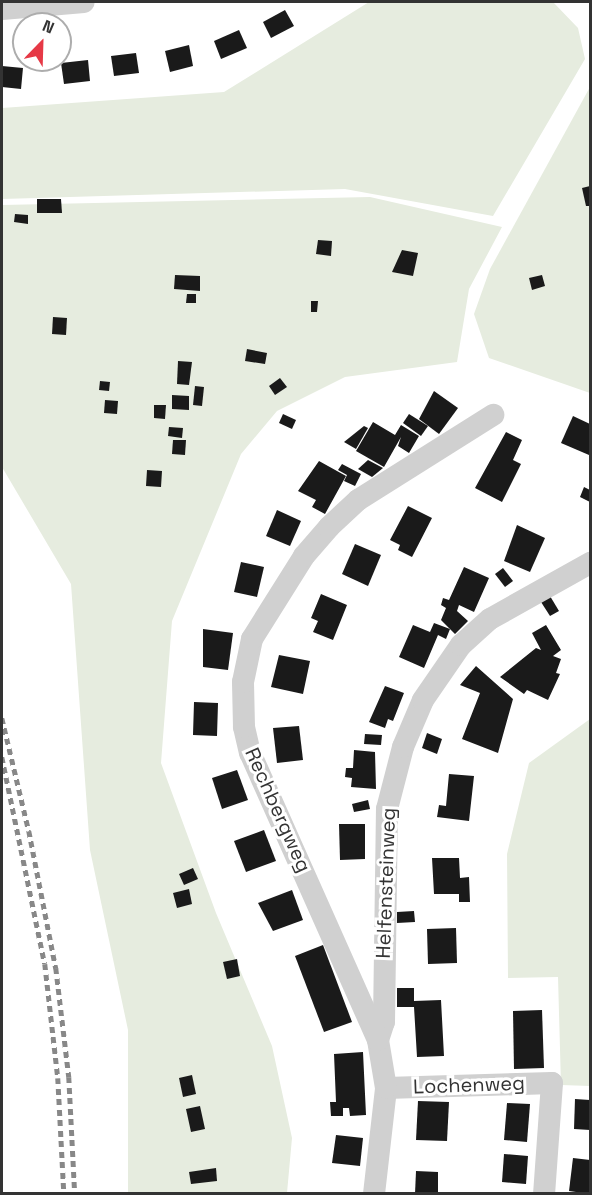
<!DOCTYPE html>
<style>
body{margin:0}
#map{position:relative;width:592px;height:1195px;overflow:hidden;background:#fff;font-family:"Space Grotesk",sans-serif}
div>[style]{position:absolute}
.green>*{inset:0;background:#e6ecdf}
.building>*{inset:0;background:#1a1a1a}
.minor>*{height:22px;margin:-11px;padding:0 11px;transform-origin:11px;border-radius:11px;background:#d0d0d0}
.rail>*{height:4.5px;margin-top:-2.25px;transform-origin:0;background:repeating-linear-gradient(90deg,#888 0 6px,transparent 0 10.5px)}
span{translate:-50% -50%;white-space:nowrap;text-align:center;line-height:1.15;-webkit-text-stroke:6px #fff;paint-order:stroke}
.street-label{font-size:20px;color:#333}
.frame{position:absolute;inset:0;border:3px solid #333;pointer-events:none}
.north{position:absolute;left:12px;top:12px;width:60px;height:60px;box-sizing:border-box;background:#fff;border:2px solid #adadad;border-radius:50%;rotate:23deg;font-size:16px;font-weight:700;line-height:24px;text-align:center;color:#333}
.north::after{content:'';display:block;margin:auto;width:21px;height:27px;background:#e63946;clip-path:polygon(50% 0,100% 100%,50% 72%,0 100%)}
</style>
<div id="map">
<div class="green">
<div style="clip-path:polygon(369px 2px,553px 2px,578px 28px,585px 59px,493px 216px,345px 189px,2px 199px,2px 108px,224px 92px)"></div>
<div style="clip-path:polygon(590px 87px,590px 393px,489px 358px,474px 314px,490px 269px)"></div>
<div style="clip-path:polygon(370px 197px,502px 227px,469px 289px,457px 362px,345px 377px,277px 411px,241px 454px,172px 621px,161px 763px,216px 913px,272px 1046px,292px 1138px,287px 1193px,128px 1193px,128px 1030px,90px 850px,71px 584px,2px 467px,2px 205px)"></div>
<div style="clip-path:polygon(590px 719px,590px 1086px,561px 1085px,558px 977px,508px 978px,507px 854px,529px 763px)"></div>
</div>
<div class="building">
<div style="clip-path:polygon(285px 10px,294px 26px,271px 38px,263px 22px)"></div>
<div style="clip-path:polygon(239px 30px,247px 48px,221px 59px,214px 41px)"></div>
<div style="clip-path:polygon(189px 45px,193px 66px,170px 72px,165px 51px)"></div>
<div style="clip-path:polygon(136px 53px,139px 73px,114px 76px,111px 56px)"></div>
<div style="clip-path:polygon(88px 60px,90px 81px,64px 84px,61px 63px)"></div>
<div style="clip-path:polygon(2px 66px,23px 68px,21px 89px,2px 87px)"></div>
<div style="clip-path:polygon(590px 186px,590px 206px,586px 206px,582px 188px)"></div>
<div style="clip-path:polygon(37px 199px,61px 199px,62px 213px,37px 213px)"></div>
<div style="clip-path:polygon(15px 214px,28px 215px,28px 224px,14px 222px)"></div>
<div style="clip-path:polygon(318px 240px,332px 241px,331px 256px,316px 254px)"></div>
<div style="clip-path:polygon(402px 250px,418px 253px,413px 276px,392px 272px)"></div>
<div style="clip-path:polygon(175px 275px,200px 276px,200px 291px,174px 289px)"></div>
<div style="clip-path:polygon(542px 275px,545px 286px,532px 290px,529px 278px)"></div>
<div style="clip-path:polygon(187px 294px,196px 294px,196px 303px,186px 303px)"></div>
<div style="clip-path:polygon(311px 301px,318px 301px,317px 312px,311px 312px)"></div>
<div style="clip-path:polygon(53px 317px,67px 318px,66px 335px,52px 334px)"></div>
<div style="clip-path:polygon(247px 349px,267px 353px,265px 364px,245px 361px)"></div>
<div style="clip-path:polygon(178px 361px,192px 362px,189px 385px,177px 384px)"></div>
<div style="clip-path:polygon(280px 378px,287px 387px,275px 395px,269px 386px)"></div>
<div style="clip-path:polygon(100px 381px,110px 382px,109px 391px,99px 390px)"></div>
<div style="clip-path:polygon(195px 386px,204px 387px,202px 406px,193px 405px)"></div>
<div style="clip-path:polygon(434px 391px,458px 408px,439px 434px,419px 419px)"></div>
<div style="clip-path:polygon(172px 395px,189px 396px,189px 410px,172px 409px)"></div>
<div style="clip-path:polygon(105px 400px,118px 401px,117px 414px,104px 413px)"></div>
<div style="clip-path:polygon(154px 405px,166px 405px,165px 419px,154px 418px)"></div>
<div style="clip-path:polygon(283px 414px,296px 420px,292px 429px,279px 423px)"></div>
<div style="clip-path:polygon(409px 414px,428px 426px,421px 436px,403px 423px)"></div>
<div style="clip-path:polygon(573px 416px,590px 424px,589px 455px,561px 443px)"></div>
<div style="clip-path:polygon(373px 422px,395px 435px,401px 425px,419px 436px,409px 453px,398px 446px,401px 437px,384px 467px,356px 451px)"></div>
<div style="clip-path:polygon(364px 426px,368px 428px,356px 449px,344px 442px)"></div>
<div style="clip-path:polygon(169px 427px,183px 428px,182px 438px,168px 436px)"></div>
<div style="clip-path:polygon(506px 432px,522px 440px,513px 460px,521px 464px,502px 502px,475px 488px)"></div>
<div style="clip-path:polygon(173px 440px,186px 440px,185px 455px,172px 454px)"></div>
<div style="clip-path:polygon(368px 460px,383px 468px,372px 477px,358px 469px)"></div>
<div style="clip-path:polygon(319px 461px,346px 476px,325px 514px,312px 507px,316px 500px,298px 491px)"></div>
<div style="clip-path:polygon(342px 464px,361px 474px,355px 486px,344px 481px,347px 475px,338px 470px)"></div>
<div style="clip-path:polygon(147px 470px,162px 471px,161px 487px,146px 486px)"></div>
<div style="clip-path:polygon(584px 487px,590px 490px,590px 502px,580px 497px)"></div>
<div style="clip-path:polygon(408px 506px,432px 518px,412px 557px,398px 550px,400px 545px,390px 540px)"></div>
<div style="clip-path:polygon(277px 510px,301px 521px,290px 546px,266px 536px)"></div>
<div style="clip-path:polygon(517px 525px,545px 538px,530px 572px,504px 561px)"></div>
<div style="clip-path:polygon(355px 544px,381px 555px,368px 586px,342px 574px)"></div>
<div style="clip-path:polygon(241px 562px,264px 567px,257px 597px,234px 592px)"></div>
<div style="clip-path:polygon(464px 567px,489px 578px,474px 612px,459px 605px,457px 611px,468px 621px,455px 634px,441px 620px,446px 608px,441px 605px,443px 598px,449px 600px)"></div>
<div style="clip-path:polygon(503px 568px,513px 581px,505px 587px,495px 574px)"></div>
<div style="clip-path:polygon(321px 594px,347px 605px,333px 640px,313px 632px,318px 621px,311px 618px)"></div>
<div style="clip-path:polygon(550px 596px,559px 611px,550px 616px,541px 602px)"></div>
<div style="clip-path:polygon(434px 623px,450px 629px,446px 639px,438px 635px,424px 668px,399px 657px,413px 625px,430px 632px)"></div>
<div style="clip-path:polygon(546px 625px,561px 650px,553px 656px,561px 659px,556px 673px,560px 674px,548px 700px,527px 690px,524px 694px,500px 677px,536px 648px,541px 650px,532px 633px)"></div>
<div style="clip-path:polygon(203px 629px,233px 633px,228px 670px,203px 667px)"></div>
<div style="clip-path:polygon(279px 655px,310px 661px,303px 694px,271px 687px)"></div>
<div style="clip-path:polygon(476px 666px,513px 699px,498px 753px,462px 739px,480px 693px,460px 685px)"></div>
<div style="clip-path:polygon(385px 686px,404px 693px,393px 721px,388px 719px,385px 728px,369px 722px)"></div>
<div style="clip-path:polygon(194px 702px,218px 703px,217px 736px,193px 735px)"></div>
<div style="clip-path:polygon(299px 726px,303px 760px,277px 763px,273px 728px)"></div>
<div style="clip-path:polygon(427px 733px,442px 739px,437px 754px,422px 748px)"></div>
<div style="clip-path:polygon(365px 734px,382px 735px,381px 745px,364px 744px)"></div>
<div style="clip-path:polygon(354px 750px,375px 752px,376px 789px,351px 787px,352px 778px,345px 777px,346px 768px,353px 768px)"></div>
<div style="clip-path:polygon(237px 770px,248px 800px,222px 809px,212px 778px)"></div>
<div style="clip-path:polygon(449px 774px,474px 776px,469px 821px,437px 817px,439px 805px,446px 806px)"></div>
<div style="clip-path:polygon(368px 800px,370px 809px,354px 812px,352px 804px)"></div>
<div style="clip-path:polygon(339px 824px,365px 824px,365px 859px,340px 860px)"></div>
<div style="clip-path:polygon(264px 830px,276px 861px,246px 872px,234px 841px)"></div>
<div style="clip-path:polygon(432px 858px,459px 858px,460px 878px,469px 877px,470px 902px,459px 902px,459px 894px,434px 894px)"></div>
<div style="clip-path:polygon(193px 868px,198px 879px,184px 885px,179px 874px)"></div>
<div style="clip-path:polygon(189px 889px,192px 904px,177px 908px,173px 893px)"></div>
<div style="clip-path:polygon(292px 890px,303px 920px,273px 931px,258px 903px)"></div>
<div style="clip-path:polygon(414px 911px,415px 922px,397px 923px,397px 912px)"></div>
<div style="clip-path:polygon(456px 928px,457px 963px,428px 964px,427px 929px)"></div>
<div style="clip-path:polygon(323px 945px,352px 1022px,324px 1032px,295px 956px)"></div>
<div style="clip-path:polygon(237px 959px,240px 976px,227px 979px,223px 962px)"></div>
<div style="clip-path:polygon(397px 988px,414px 988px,414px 1001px,441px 1000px,444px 1056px,417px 1057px,414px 1007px,397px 1007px)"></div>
<div style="clip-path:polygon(542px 1010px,544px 1068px,514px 1069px,513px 1011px)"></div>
<div style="clip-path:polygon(363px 1052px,366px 1115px,350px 1116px,349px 1108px,343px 1108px,343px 1116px,331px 1116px,330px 1102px,336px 1102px,334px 1054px)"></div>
<div style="clip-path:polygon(192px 1075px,196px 1094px,183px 1097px,179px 1078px)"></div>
<div style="clip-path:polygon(575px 1099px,590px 1100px,590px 1130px,574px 1129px)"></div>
<div style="clip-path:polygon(418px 1101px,449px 1102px,447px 1141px,416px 1140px)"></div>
<div style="clip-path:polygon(507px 1103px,530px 1104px,527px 1142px,504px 1140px)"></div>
<div style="clip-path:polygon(200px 1106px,205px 1129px,191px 1132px,186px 1109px)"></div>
<div style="clip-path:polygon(336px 1135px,363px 1138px,360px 1166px,332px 1163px)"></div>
<div style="clip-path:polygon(504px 1154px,528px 1156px,526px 1184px,502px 1182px)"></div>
<div style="clip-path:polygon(573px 1158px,590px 1160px,590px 1194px,569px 1191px)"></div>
<div style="clip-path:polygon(216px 1168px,217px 1181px,191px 1184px,189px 1172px)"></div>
<div style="clip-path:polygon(416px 1171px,438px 1172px,438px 1194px,415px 1194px)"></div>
</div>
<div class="minor">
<div style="left:2px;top:9px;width:82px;rotate:-4.9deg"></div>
<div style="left:378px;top:1040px;width:19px;rotate:-72deg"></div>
<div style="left:384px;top:1022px;width:213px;rotate:-89.2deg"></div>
<div style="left:387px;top:809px;width:64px;rotate:-75.5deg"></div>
<div style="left:403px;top:747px;width:51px;rotate:-66.9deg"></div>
<div style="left:423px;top:700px;width:67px;rotate:-55.4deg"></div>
<div style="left:461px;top:645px;width:39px;rotate:-42deg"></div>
<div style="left:490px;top:619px;width:115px;rotate:-29.2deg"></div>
<div style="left:386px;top:1088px;width:166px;rotate:-1.7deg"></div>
<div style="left:552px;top:1083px;width:111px;rotate:94.1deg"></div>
<div style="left:374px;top:1194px;width:107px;rotate:-83.5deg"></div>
<div style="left:386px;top:1088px;width:49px;rotate:-99.5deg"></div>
<div style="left:378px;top:1040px;width:314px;rotate:-114deg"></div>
<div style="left:250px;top:753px;width:27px;rotate:-103deg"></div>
<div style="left:244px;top:727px;width:45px;rotate:-91.3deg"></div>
<div style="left:243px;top:682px;width:44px;rotate:-78.2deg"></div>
<div style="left:252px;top:639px;width:98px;rotate:-57.9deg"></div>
<div style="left:304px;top:556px;width:38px;rotate:-49deg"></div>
<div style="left:329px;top:527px;width:40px;rotate:-43deg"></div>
<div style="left:358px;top:500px;width:160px;rotate:-32.2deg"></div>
</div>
<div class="rail">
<div style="left:2px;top:718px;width:116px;rotate:76.6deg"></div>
<div style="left:29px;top:831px;width:140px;rotate:78.9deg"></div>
<div style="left:56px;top:968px;width:110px;rotate:83.2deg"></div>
<div style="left:69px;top:1077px;width:117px;rotate:87.1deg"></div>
<div style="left:2px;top:757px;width:211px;rotate:78.3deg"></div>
<div style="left:45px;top:964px;width:115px;rotate:83.5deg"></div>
<div style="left:58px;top:1078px;width:116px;rotate:87deg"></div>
</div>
<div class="street-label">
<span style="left:278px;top:810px;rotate:66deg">Rechbergweg</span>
<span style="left:386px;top:883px;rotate:-88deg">Helfensteinweg</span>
<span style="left:469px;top:1085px;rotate:-2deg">Lochenweg</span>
</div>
<div class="frame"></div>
<div class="north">N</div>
</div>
